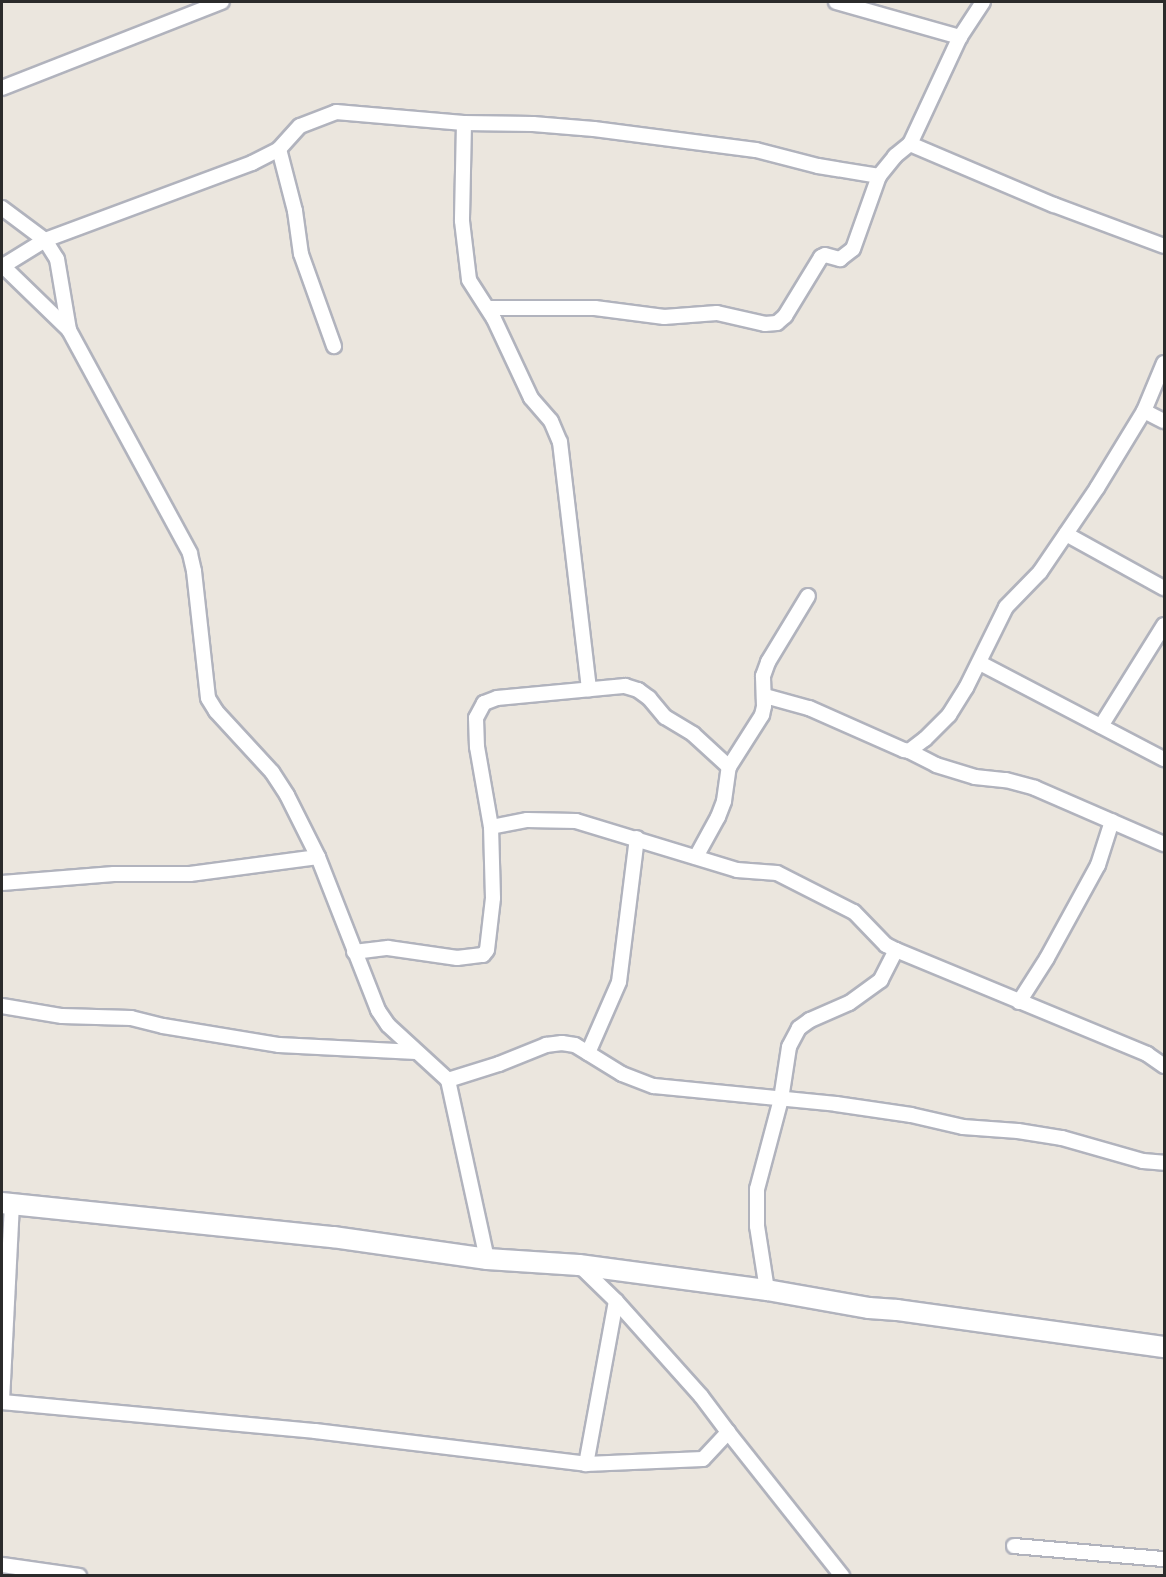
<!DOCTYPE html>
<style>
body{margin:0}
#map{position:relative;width:1166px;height:1577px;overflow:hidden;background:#ebe6de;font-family:Helvetica,sans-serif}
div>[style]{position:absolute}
.roads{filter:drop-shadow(2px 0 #b1b3bd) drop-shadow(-2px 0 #b1b3bd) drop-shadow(0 2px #b1b3bd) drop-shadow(0 -2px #b1b3bd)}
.street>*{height:14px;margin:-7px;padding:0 7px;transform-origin:7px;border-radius:7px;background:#fff}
.secondary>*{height:20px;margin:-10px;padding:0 10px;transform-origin:10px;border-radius:10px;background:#fff}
span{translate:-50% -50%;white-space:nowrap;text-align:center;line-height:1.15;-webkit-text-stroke:5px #fff;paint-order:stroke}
.frame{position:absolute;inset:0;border:3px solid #2b2b2b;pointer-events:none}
</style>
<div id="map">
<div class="roads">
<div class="street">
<div style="left:836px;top:2px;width:129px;rotate:15.8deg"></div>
<div style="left:2px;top:88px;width:236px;rotate:-21.4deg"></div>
<div style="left:464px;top:123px;width:98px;rotate:91.2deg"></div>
<div style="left:462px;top:221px;width:59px;rotate:83.2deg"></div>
<div style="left:469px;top:280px;width:46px;rotate:57.3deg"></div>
<div style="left:494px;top:319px;width:87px;rotate:64.9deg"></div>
<div style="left:531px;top:398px;width:30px;rotate:49deg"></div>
<div style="left:551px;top:421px;width:23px;rotate:67deg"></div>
<div style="left:560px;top:442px;width:249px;rotate:83.3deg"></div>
<div style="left:910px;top:144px;width:156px;rotate:23deg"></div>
<div style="left:1054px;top:205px;width:117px;rotate:20.4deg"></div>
<div style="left:279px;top:149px;width:64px;rotate:75.5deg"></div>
<div style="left:295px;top:211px;width:43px;rotate:82.1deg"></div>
<div style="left:301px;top:254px;width:98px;rotate:70.3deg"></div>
<div style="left:2px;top:208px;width:54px;rotate:36.7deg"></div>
<div style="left:45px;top:240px;width:22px;rotate:58deg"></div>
<div style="left:57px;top:259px;width:72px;rotate:80.4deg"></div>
<div style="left:488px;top:308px;width:107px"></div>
<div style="left:595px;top:308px;width:70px;rotate:7.4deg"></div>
<div style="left:664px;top:317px;width:53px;rotate:-4.3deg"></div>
<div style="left:717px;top:313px;width:49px;rotate:12.9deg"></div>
<div style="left:765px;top:324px;width:12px;rotate:-5deg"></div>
<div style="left:777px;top:323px;width:11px;rotate:-41deg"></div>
<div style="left:785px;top:316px;width:69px;rotate:-58.6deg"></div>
<div style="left:821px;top:257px;width:4px;rotate:-27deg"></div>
<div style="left:825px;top:255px;width:16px;rotate:15deg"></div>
<div style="left:840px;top:259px;width:16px;rotate:-38deg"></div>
<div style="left:853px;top:249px;width:77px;rotate:-70.4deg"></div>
<div style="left:879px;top:176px;width:26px;rotate:-51deg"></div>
<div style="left:895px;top:156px;width:19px;rotate:-39deg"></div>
<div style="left:910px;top:144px;width:118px;rotate:-65deg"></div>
<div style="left:960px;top:37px;width:42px;rotate:-56.7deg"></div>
<div style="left:1144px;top:411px;width:22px;rotate:27deg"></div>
<div style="left:1066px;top:534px;width:112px;rotate:28.9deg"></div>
<div style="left:980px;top:663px;width:208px;rotate:27.6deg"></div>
<div style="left:765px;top:696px;width:46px;rotate:15.3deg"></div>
<div style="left:809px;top:708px;width:104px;rotate:23.9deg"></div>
<div style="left:904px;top:750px;width:5px;rotate:11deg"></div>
<div style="left:909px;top:751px;width:20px;rotate:-37deg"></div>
<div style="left:925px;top:739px;width:34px;rotate:-45deg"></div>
<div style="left:949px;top:715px;width:32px;rotate:-58deg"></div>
<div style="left:966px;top:688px;width:90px;rotate:-63.7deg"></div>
<div style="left:1006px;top:607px;width:49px;rotate:-45.8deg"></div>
<div style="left:1040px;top:572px;width:102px;rotate:-55.8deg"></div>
<div style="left:1097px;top:488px;width:90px;rotate:-58.6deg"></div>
<div style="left:1144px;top:411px;width:52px;rotate:-67.4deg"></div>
<div style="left:1101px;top:726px;width:119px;rotate:-58deg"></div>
<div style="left:909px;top:751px;width:30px;rotate:27deg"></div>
<div style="left:936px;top:765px;width:41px;rotate:17.1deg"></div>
<div style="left:975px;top:777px;width:31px;rotate:6deg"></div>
<div style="left:1006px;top:780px;width:30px;rotate:15deg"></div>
<div style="left:1035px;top:788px;width:141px;rotate:23.5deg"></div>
<div style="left:491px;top:827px;width:37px;rotate:-11deg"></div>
<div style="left:527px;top:820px;width:49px;rotate:1.2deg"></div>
<div style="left:576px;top:821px;width:168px;rotate:16.9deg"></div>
<div style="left:737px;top:870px;width:40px;rotate:4.3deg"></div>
<div style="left:777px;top:873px;width:86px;rotate:26.9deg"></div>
<div style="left:854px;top:912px;width:46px;rotate:45.9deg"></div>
<div style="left:886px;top:945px;width:11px;rotate:27deg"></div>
<div style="left:896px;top:950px;width:34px;rotate:117deg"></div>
<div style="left:881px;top:980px;width:39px;rotate:144deg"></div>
<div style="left:849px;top:1003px;width:43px;rotate:156.4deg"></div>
<div style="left:810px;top:1020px;width:14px;rotate:144deg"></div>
<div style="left:799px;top:1028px;width:21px;rotate:118deg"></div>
<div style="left:789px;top:1047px;width:53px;rotate:98.7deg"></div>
<div style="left:781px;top:1099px;width:93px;rotate:104.9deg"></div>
<div style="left:757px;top:1189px;width:37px;rotate:90deg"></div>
<div style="left:757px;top:1226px;width:65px;rotate:81.1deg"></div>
<div style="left:696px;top:857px;width:46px;rotate:-61.2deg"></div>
<div style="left:718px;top:817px;width:17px;rotate:-69deg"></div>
<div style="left:724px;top:801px;width:34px;rotate:-82deg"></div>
<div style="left:729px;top:767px;width:62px;rotate:-57.6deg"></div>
<div style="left:762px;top:715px;width:9px;rotate:-77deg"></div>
<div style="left:764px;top:706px;width:30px;rotate:-92deg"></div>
<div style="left:763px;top:676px;width:15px;rotate:-70deg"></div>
<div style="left:768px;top:662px;width:77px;rotate:-58.8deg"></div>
<div style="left:2px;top:883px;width:112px;rotate:-4.6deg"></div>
<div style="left:114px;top:874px;width:76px"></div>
<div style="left:190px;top:874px;width:129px;rotate:-7.6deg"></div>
<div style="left:896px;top:950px;width:272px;rotate:22.5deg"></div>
<div style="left:1147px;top:1054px;width:21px;rotate:35deg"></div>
<div style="left:354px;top:952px;width:34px;rotate:-7deg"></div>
<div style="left:388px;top:948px;width:70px;rotate:8.2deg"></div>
<div style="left:457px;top:958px;width:26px;rotate:-7deg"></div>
<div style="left:483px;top:955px;width:6px;rotate:-51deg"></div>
<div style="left:487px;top:950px;width:52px;rotate:-83.4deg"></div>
<div style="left:493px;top:898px;width:71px;rotate:-91.6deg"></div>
<div style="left:491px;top:827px;width:81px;rotate:-99.9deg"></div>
<div style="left:477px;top:747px;width:29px;rotate:-92deg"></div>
<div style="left:476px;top:718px;width:17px;rotate:-62deg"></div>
<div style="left:484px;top:703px;width:14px;rotate:-21deg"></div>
<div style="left:497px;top:698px;width:129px;rotate:-5.4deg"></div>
<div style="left:625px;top:686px;width:14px;rotate:17deg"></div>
<div style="left:638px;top:690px;width:14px;rotate:36deg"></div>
<div style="left:649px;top:698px;width:25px;rotate:50deg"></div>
<div style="left:665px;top:717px;width:33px;rotate:31deg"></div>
<div style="left:693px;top:734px;width:49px;rotate:42.5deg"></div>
<div style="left:1019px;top:1002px;width:52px;rotate:-57.5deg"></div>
<div style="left:1047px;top:958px;width:106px;rotate:-61.3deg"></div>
<div style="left:1098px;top:865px;width:46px;rotate:-72.3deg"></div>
<div style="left:2px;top:1006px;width:61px;rotate:9.5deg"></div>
<div style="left:62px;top:1016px;width:69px;rotate:1.7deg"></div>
<div style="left:131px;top:1018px;width:33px;rotate:14deg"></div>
<div style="left:163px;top:1026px;width:118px;rotate:9.3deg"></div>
<div style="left:279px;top:1045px;width:137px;rotate:2.9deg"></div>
<div style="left:588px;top:1053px;width:77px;rotate:-66.4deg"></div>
<div style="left:619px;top:982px;width:145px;rotate:-82.9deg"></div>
<div style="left:448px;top:1080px;width:53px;rotate:-17.4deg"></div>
<div style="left:499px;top:1064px;width:51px;rotate:-22deg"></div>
<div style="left:546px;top:1045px;width:16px;rotate:-7deg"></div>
<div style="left:562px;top:1043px;width:13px;rotate:9deg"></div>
<div style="left:575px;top:1045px;width:55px;rotate:31.7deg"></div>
<div style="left:622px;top:1074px;width:34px;rotate:21deg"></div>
<div style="left:654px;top:1086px;width:183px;rotate:5.6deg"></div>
<div style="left:836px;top:1104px;width:76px;rotate:8.3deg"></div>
<div style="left:911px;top:1115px;width:53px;rotate:13deg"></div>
<div style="left:963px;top:1127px;width:55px;rotate:4.2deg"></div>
<div style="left:1018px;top:1131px;width:45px;rotate:9deg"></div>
<div style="left:1062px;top:1138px;width:84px;rotate:15.9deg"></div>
<div style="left:1143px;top:1161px;width:21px;rotate:5deg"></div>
<div style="left:487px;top:1259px;width:183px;rotate:-102.3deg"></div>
<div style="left:448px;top:1080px;width:81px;rotate:-137.5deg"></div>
<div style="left:388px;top:1025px;width:18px;rotate:-124deg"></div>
<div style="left:378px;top:1010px;width:164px;rotate:-111.4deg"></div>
<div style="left:318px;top:857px;width:69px;rotate:-116.6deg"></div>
<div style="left:287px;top:795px;width:27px;rotate:-123deg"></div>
<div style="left:272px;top:772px;width:83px;rotate:-132.6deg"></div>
<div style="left:216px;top:711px;width:15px;rotate:-122deg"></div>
<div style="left:208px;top:698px;width:128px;rotate:-96.3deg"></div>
<div style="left:194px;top:571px;width:18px;rotate:-103deg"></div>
<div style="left:190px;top:553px;width:254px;rotate:-118.5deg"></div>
<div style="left:69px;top:330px;width:92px;rotate:-135.9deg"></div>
<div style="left:3px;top:266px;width:49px;rotate:-31.8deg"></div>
<div style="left:45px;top:240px;width:221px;rotate:-20.4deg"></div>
<div style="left:252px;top:163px;width:30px;rotate:-27deg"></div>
<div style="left:279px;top:149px;width:31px;rotate:-48deg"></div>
<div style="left:300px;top:126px;width:39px;rotate:-21deg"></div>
<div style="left:336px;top:112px;width:128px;rotate:4.9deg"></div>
<div style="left:464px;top:123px;width:69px;rotate:0.8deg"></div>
<div style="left:533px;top:124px;width:61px;rotate:4.7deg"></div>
<div style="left:594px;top:129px;width:163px;rotate:7.4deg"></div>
<div style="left:756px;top:150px;width:64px;rotate:14.5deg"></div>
<div style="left:818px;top:166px;width:62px;rotate:9.3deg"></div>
<div style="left:579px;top:1265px;width:52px;rotate:44.2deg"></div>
<div style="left:616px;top:1301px;width:166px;rotate:100.4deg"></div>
<div style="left:2px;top:1401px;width:197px;rotate:-87.1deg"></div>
<div style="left:2px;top:1402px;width:314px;rotate:5.3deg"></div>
<div style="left:315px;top:1431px;width:273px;rotate:6.9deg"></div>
<div style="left:586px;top:1464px;width:117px;rotate:-2.4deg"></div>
<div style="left:703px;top:1459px;width:37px;rotate:-47deg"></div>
<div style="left:728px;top:1432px;width:45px;rotate:-126.9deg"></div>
<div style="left:701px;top:1396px;width:127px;rotate:-131.8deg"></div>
<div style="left:728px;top:1432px;width:184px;rotate:51.6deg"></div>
<div style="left:1014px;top:1546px;width:151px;rotate:5deg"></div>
<div style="left:2px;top:1565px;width:78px;rotate:8.1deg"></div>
</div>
<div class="secondary">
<div style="left:2px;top:1203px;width:333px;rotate:5.9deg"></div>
<div style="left:333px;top:1237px;width:156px;rotate:8.1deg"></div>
<div style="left:487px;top:1259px;width:92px;rotate:3.7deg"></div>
<div style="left:579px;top:1265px;width:190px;rotate:7.6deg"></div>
<div style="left:767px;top:1290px;width:104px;rotate:10deg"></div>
<div style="left:869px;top:1308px;width:28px;rotate:4deg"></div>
<div style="left:897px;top:1310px;width:270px;rotate:7.9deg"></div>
</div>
</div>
<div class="frame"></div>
</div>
